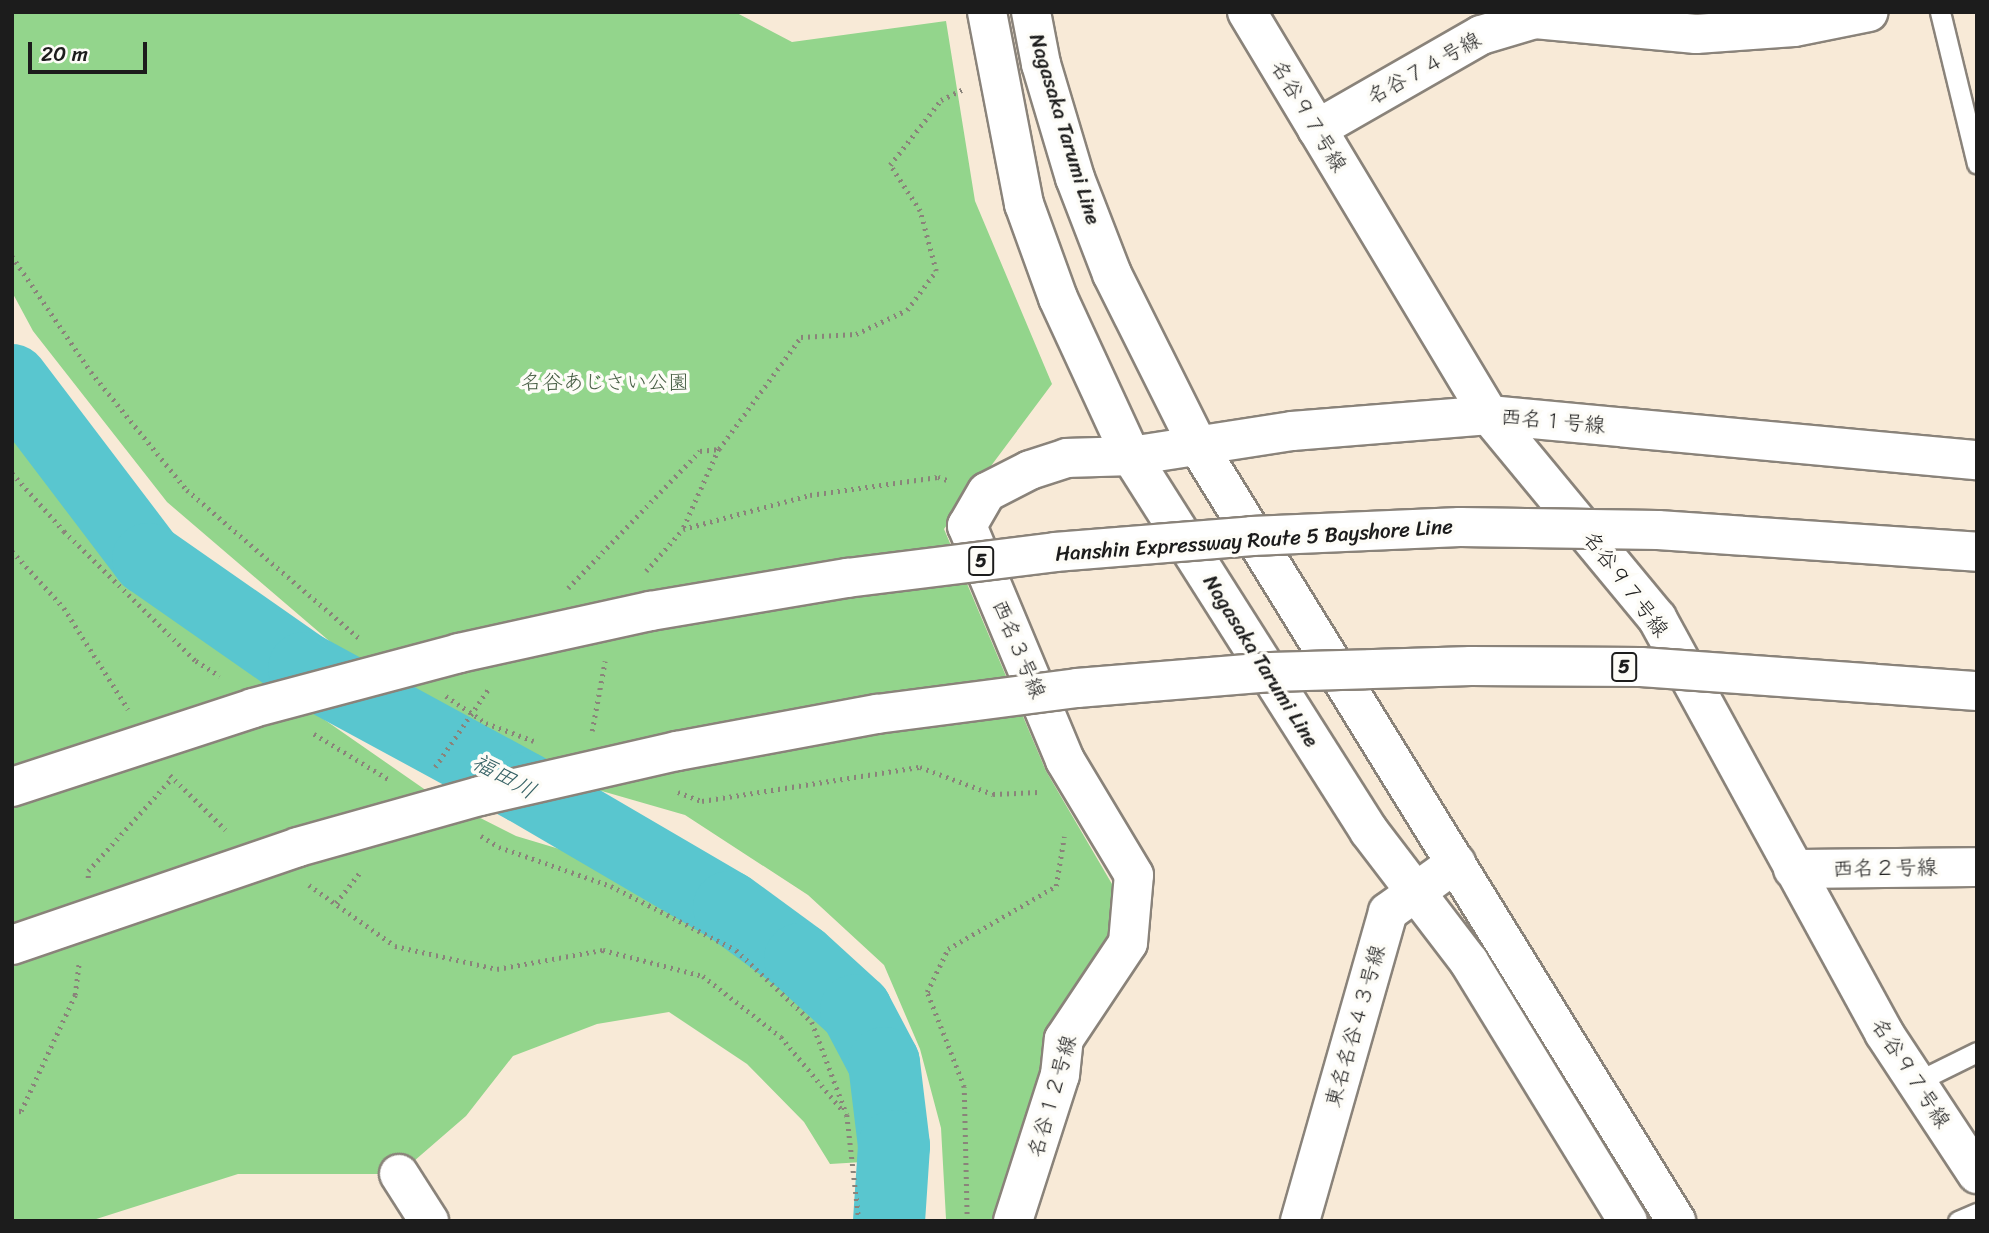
<!DOCTYPE html>
<meta charset="utf-8">
<style>
body{margin:0}
#map{position:relative;width:1989px;height:1233px;overflow:hidden;background:#f8ead7;font-family:Sriracha,"Klee One",sans-serif}
div>[style]{position:absolute}
.green>*{inset:0;background:#93d58c}
.river>*{height:72px;margin:-36px;padding:0 36px;transform-origin:36px;border-radius:36px;background:#59c6cf}
.path>*{height:4.5px;margin-top:-2.25px;transform-origin:0;background:repeating-linear-gradient(90deg,#8a837a 0 2px,transparent 0 7px)}
.roads{filter:drop-shadow(2px 0 #8a837a) drop-shadow(-2px 0 #8a837a) drop-shadow(0 2px #8a837a) drop-shadow(0 -2px #8a837a)}
.lane>*{height:19px;margin:-9.5px;padding:0 9.5px;transform-origin:9.5px;border-radius:9.5px;background:#fff}
.street>*{height:38px;margin:-19px;padding:0 19px;transform-origin:19px;border-radius:19px;background:#fff}
.secondary>*{height:38px;margin:-19px;padding:0 19px;transform-origin:19px;border-radius:19px;background:#fff}
.path-bridge>*{height:4.5px;margin-top:-2.25px;transform-origin:0;background:repeating-linear-gradient(90deg,#8a837a 0 2px,transparent 0 7px)}
.bridges{filter:drop-shadow(2px 0 #8a837a) drop-shadow(-2px 0 #8a837a) drop-shadow(0 2px #8a837a) drop-shadow(0 -2px #8a837a)}
.highway-bridge>*{height:38px;margin:-19px;padding:0 19px;transform-origin:19px;border-radius:19px;background:#fff}
span{translate:-50% -50%;white-space:nowrap;text-align:center;line-height:1.15;-webkit-text-stroke:7px #fdfcf7;paint-order:stroke}
.shield-label span{padding:2px 5px;background:#fdfcf7;border:2px solid;border-radius:5px;-webkit-text-stroke-width:0}
.shield-label{font-size:19px;color:#1c1c1c;font-weight:700}
.street-label{font-size:21px;color:#1c1c1c}
.park-label{font-size:21px;color:#465d43}
.water-label{font-size:23px;color:#346064;font-style:italic}
.frame{position:absolute;inset:0;border:14px solid #1c1c1c;pointer-events:none}
.scale{position:absolute;left:28px;top:42px;width:119px;height:32px;box-sizing:border-box;border:4px solid #1c1c1c;border-top:0;padding-left:9px;font-size:21px;line-height:24px;white-space:nowrap;color:#1c1c1c;-webkit-text-stroke:5px #fdfcf7;paint-order:stroke}
</style>
<div id="map">
<div class="green">
<div style="clip-path:polygon(12px 12px,735px 12px,792px 42px,946px 21px,975px 201px,1052px 384px,944px 529px,1046px 771px,1119px 896px,1115px 933px,1001px 1221px,946px 1219px,941px 1128px,920px 1049px,884px 965px,808px 895px,685px 815px,567px 781px,444px 720px,334px 645px,167px 502px,33px 331px,12px 292px)"></div>
<div style="clip-path:polygon(12px 434px,166px 602px,220px 647px,427px 791px,516px 836px,586px 857px,704px 916px,788px 969px,834px 1021px,879px 1161px,830px 1164px,804px 1122px,747px 1064px,669px 1012px,597px 1024px,513px 1056px,466px 1116px,399px 1174px,238px 1174px,90px 1221px,12px 1221px)"></div>
</div>
<div class="river">
<div style="left:12px;top:380px;width:225px;rotate:52.8deg"></div>
<div style="left:148px;top:559px;width:190px;rotate:34.9deg"></div>
<div style="left:304px;top:668px;width:251px;rotate:28.5deg"></div>
<div style="left:525px;top:788px;width:236px;rotate:30.3deg"></div>
<div style="left:729px;top:907px;width:88px;rotate:36.2deg"></div>
<div style="left:800px;top:959px;width:76px;rotate:42.3deg"></div>
<div style="left:856px;top:1010px;width:60px;rotate:62.2deg"></div>
<div style="left:884px;top:1063px;width:84px;rotate:83.1deg"></div>
<div style="left:894px;top:1146px;width:75px;rotate:93.8deg"></div>
</div>
<div class="path">
<div style="left:12px;top:256px;width:140px;rotate:55.7deg"></div>
<div style="left:91px;top:372px;width:152px;rotate:50.9deg"></div>
<div style="left:187px;top:490px;width:228px;rotate:40.7deg"></div>
<div style="left:719px;top:449px;width:139px;rotate:-53.8deg"></div>
<div style="left:801px;top:337px;width:55px;rotate:-3.1deg"></div>
<div style="left:856px;top:334px;width:56px;rotate:-25.2deg"></div>
<div style="left:907px;top:310px;width:49px;rotate:-53.4deg"></div>
<div style="left:936px;top:271px;width:62px;rotate:-104.9deg"></div>
<div style="left:920px;top:211px;width:55px;rotate:-123.1deg"></div>
<div style="left:890px;top:165px;width:83px;rotate:-51.9deg"></div>
<div style="left:941px;top:100px;width:25px;rotate:-26deg"></div>
<div style="left:12px;top:473px;width:78px;rotate:48.1deg"></div>
<div style="left:64px;top:531px;width:185px;rotate:44.6deg"></div>
<div style="left:196px;top:661px;width:28px;rotate:32deg"></div>
<div style="left:12px;top:551px;width:77px;rotate:47.6deg"></div>
<div style="left:64px;top:608px;width:120px;rotate:57.6deg"></div>
<div style="left:646px;top:571px;width:56px;rotate:-48.6deg"></div>
<div style="left:568px;top:588px;width:190px;rotate:-46.1deg"></div>
<div style="left:700px;top:451px;width:19px;rotate:-6deg"></div>
<div style="left:719px;top:449px;width:88px;rotate:114.2deg"></div>
<div style="left:683px;top:529px;width:131px;rotate:-15deg"></div>
<div style="left:810px;top:495px;width:129px;rotate:-8deg"></div>
<div style="left:938px;top:477px;width:13px;rotate:18deg"></div>
<div style="left:446px;top:696px;width:48px;rotate:34deg"></div>
<div style="left:486px;top:723px;width:51px;rotate:20.6deg"></div>
<div style="left:592px;top:731px;width:71px;rotate:-79.5deg"></div>
<div style="left:314px;top:734px;width:89px;rotate:31.2deg"></div>
<div style="left:170px;top:775px;width:78px;rotate:44.5deg"></div>
<div style="left:678px;top:792px;width:26px;rotate:21deg"></div>
<div style="left:702px;top:801px;width:221px;rotate:-8.9deg"></div>
<div style="left:920px;top:767px;width:78px;rotate:20.3deg"></div>
<div style="left:993px;top:794px;width:45px;rotate:-2.5deg"></div>
<div style="left:481px;top:836px;width:21px;rotate:31deg"></div>
<div style="left:499px;top:847px;width:119px;rotate:19.2deg"></div>
<div style="left:611px;top:886px;width:140px;rotate:27.1deg"></div>
<div style="left:736px;top:950px;width:105px;rotate:43.5deg"></div>
<div style="left:812px;top:1022px;width:99px;rotate:69.4deg"></div>
<div style="left:847px;top:1115px;width:107px;rotate:83.5deg"></div>
<div style="left:88px;top:878px;width:7px;rotate:-90deg"></div>
<div style="left:88px;top:871px;width:125px;rotate:-47.9deg"></div>
<div style="left:309px;top:885px;width:105px;rotate:35.3deg"></div>
<div style="left:395px;top:946px;width:105px;rotate:12.7deg"></div>
<div style="left:497px;top:969px;width:108px;rotate:-10.2deg"></div>
<div style="left:603px;top:950px;width:103px;rotate:14.6deg"></div>
<div style="left:703px;top:976px;width:99px;rotate:38deg"></div>
<div style="left:781px;top:1037px;width:98px;rotate:50deg"></div>
<div style="left:336px;top:903px;width:41px;rotate:-52deg"></div>
<div style="left:12px;top:1112px;width:9px;rotate:-6deg"></div>
<div style="left:21px;top:1111px;width:128px;rotate:-65deg"></div>
<div style="left:75px;top:995px;width:32px;rotate:-83deg"></div>
<div style="left:967px;top:1221px;width:134px;rotate:-91.3deg"></div>
<div style="left:964px;top:1087px;width:102px;rotate:-111.3deg"></div>
<div style="left:927px;top:992px;width:48px;rotate:-64deg"></div>
<div style="left:948px;top:949px;width:125px;rotate:-30.3deg"></div>
<div style="left:1056px;top:886px;width:50px;rotate:-80.7deg"></div>
</div>
<div class="roads">
<div class="lane">
<div style="left:1940px;top:12px;width:156px;rotate:76.3deg"></div>
<div style="left:1916px;top:1082px;width:68px;rotate:-26.2deg"></div>
<div style="left:1958px;top:1221px;width:21px;rotate:-23deg"></div>
</div>
<div class="street">
<div style="left:1247px;top:12px;width:470px;rotate:59deg"></div>
<div style="left:1489px;top:415px;width:264px;rotate:50.4deg"></div>
<div style="left:1657px;top:618px;width:473px;rotate:61.3deg"></div>
<div style="left:1884px;top:1033px;width:169px;rotate:56.6deg"></div>
<div style="left:1317px;top:129px;width:189px;rotate:-29.8deg"></div>
<div style="left:1481px;top:35px;width:56px;rotate:-16.5deg"></div>
<div style="left:1535px;top:19px;width:162px;rotate:5.3deg"></div>
<div style="left:1696px;top:34px;width:98px;rotate:-4.1deg"></div>
<div style="left:1794px;top:27px;width:76px;rotate:-11.3deg"></div>
<div style="left:1793px;top:869px;width:184px;rotate:-0.6deg"></div>
<div style="left:399px;top:1174px;width:56px;rotate:57.4deg"></div>
<div style="left:1013px;top:1221px;width:153px;rotate:-72.2deg"></div>
<div style="left:1060px;top:1075px;width:36px;rotate:-84deg"></div>
<div style="left:1064px;top:1039px;width:115px;rotate:-56.3deg"></div>
<div style="left:1128px;top:943px;width:68px;rotate:-85deg"></div>
<div style="left:1134px;top:875px;width:134px;rotate:-121deg"></div>
<div style="left:1065px;top:760px;width:254px;rotate:-112.7deg"></div>
<div style="left:967px;top:526px;width:39px;rotate:-60deg"></div>
<div style="left:987px;top:492px;width:48px;rotate:-27.1deg"></div>
<div style="left:1030px;top:470px;width:39px;rotate:-18deg"></div>
<div style="left:1067px;top:458px;width:64px;rotate:-1.8deg"></div>
<div style="left:1300px;top:1221px;width:321px;rotate:-74.1deg"></div>
<div style="left:1388px;top:912px;width:84px;rotate:-35.8deg"></div>
</div>
<div class="secondary">
<div style="left:987px;top:12px;width:196px;rotate:79.1deg"></div>
<div style="left:1024px;top:204px;width:100px;rotate:70.1deg"></div>
<div style="left:1058px;top:298px;width:174px;rotate:65.2deg"></div>
<div style="left:1131px;top:456px;width:444px;rotate:57.6deg"></div>
<div style="left:1369px;top:831px;width:165px;rotate:52.6deg"></div>
<div style="left:1469px;top:962px;width:304px;rotate:58.5deg"></div>
<div style="left:1031px;top:12px;width:53px;rotate:79.1deg"></div>
<div style="left:1041px;top:64px;width:119px;rotate:73.4deg"></div>
<div style="left:1075px;top:178px;width:103px;rotate:68.9deg"></div>
<div style="left:1112px;top:274px;width:192px;rotate:63.4deg"></div>
<div style="left:1198px;top:446px;width:911px;rotate:58.33deg"></div>
<div style="left:1131px;top:456px;width:163px;rotate:-8.8deg"></div>
<div style="left:1292px;top:431px;width:198px;rotate:-4.6deg"></div>
<div style="left:1489px;top:415px;width:490px;rotate:5.3deg"></div>
</div>
</div>
<div class="path-bridge">
<div style="left:435px;top:767px;width:96px;rotate:-55.6deg"></div>
</div>
<div class="bridges">
<div class="highway-bridge">
<div style="left:12px;top:787px;width:254px;rotate:-18.1deg"></div>
<div style="left:253px;top:708px;width:213px;rotate:-14.9deg"></div>
<div style="left:459px;top:653px;width:196px;rotate:-12.4deg"></div>
<div style="left:650px;top:611px;width:200px;rotate:-9.5deg"></div>
<div style="left:847px;top:578px;width:210px;rotate:-7.1deg"></div>
<div style="left:1055px;top:552px;width:198px;rotate:-4.6deg"></div>
<div style="left:1252px;top:536px;width:208px;rotate:-2.5deg"></div>
<div style="left:1460px;top:527px;width:198px;rotate:0.9deg"></div>
<div style="left:1658px;top:530px;width:320px;rotate:3.9deg"></div>
<div style="left:12px;top:945px;width:302px;rotate:-18.9deg"></div>
<div style="left:298px;top:847px;width:189px;rotate:-15.7deg"></div>
<div style="left:480px;top:796px;width:202px;rotate:-12.9deg"></div>
<div style="left:677px;top:751px;width:203px;rotate:-10.5deg"></div>
<div style="left:877px;top:714px;width:202px;rotate:-7.4deg"></div>
<div style="left:1077px;top:688px;width:195px;rotate:-4.7deg"></div>
<div style="left:1271px;top:672px;width:200px;rotate:-1.7deg"></div>
<div style="left:1471px;top:666px;width:170px;rotate:0.3deg"></div>
<div style="left:1641px;top:667px;width:337px;rotate:4.1deg"></div>
</div>
</div>
<div class="shield-label">
<span style="left:981px;top:561px">5</span>
<span style="left:1624px;top:667px">5</span>
</div>
<div class="street-label">
<span style="left:1424px;top:68px;rotate:-29deg">名谷７４号線</span>
<span style="left:1309px;top:116px;rotate:59deg">名谷９７号線</span>
<span style="left:1065px;top:129px;rotate:73deg">Nagasaka Tarumi Line</span>
<span style="left:1553px;top:421px;rotate:5deg">西名１号線</span>
<span style="left:1254px;top:540px;rotate:-4deg">Hanshin Expressway Route 5 Bayshore Line</span>
<span style="left:1626px;top:584px;rotate:53deg">名谷９７号線</span>
<span style="left:1019px;top:649px;rotate:67deg">西名３号線</span>
<span style="left:1261px;top:661px;rotate:58deg">Nagasaka Tarumi Line</span>
<span style="left:1885px;top:868px;rotate:-1deg">西名２号線</span>
<span style="left:1355px;top:1026px;rotate:-74deg">東名名谷４３号線</span>
<span style="left:1911px;top:1073px;rotate:57deg">名谷９７号線</span>
<span style="left:1052px;top:1096px;rotate:-74deg">名谷１２号線</span>
</div>
<div class="park-label">
<span style="left:605px;top:382px">名谷あじさい公園</span>
</div>
<div class="water-label">
<span style="left:504px;top:777px;rotate:29deg">福田川</span>
</div>
<div class="frame"></div>
<div class="scale">20 m</div>
</div>
